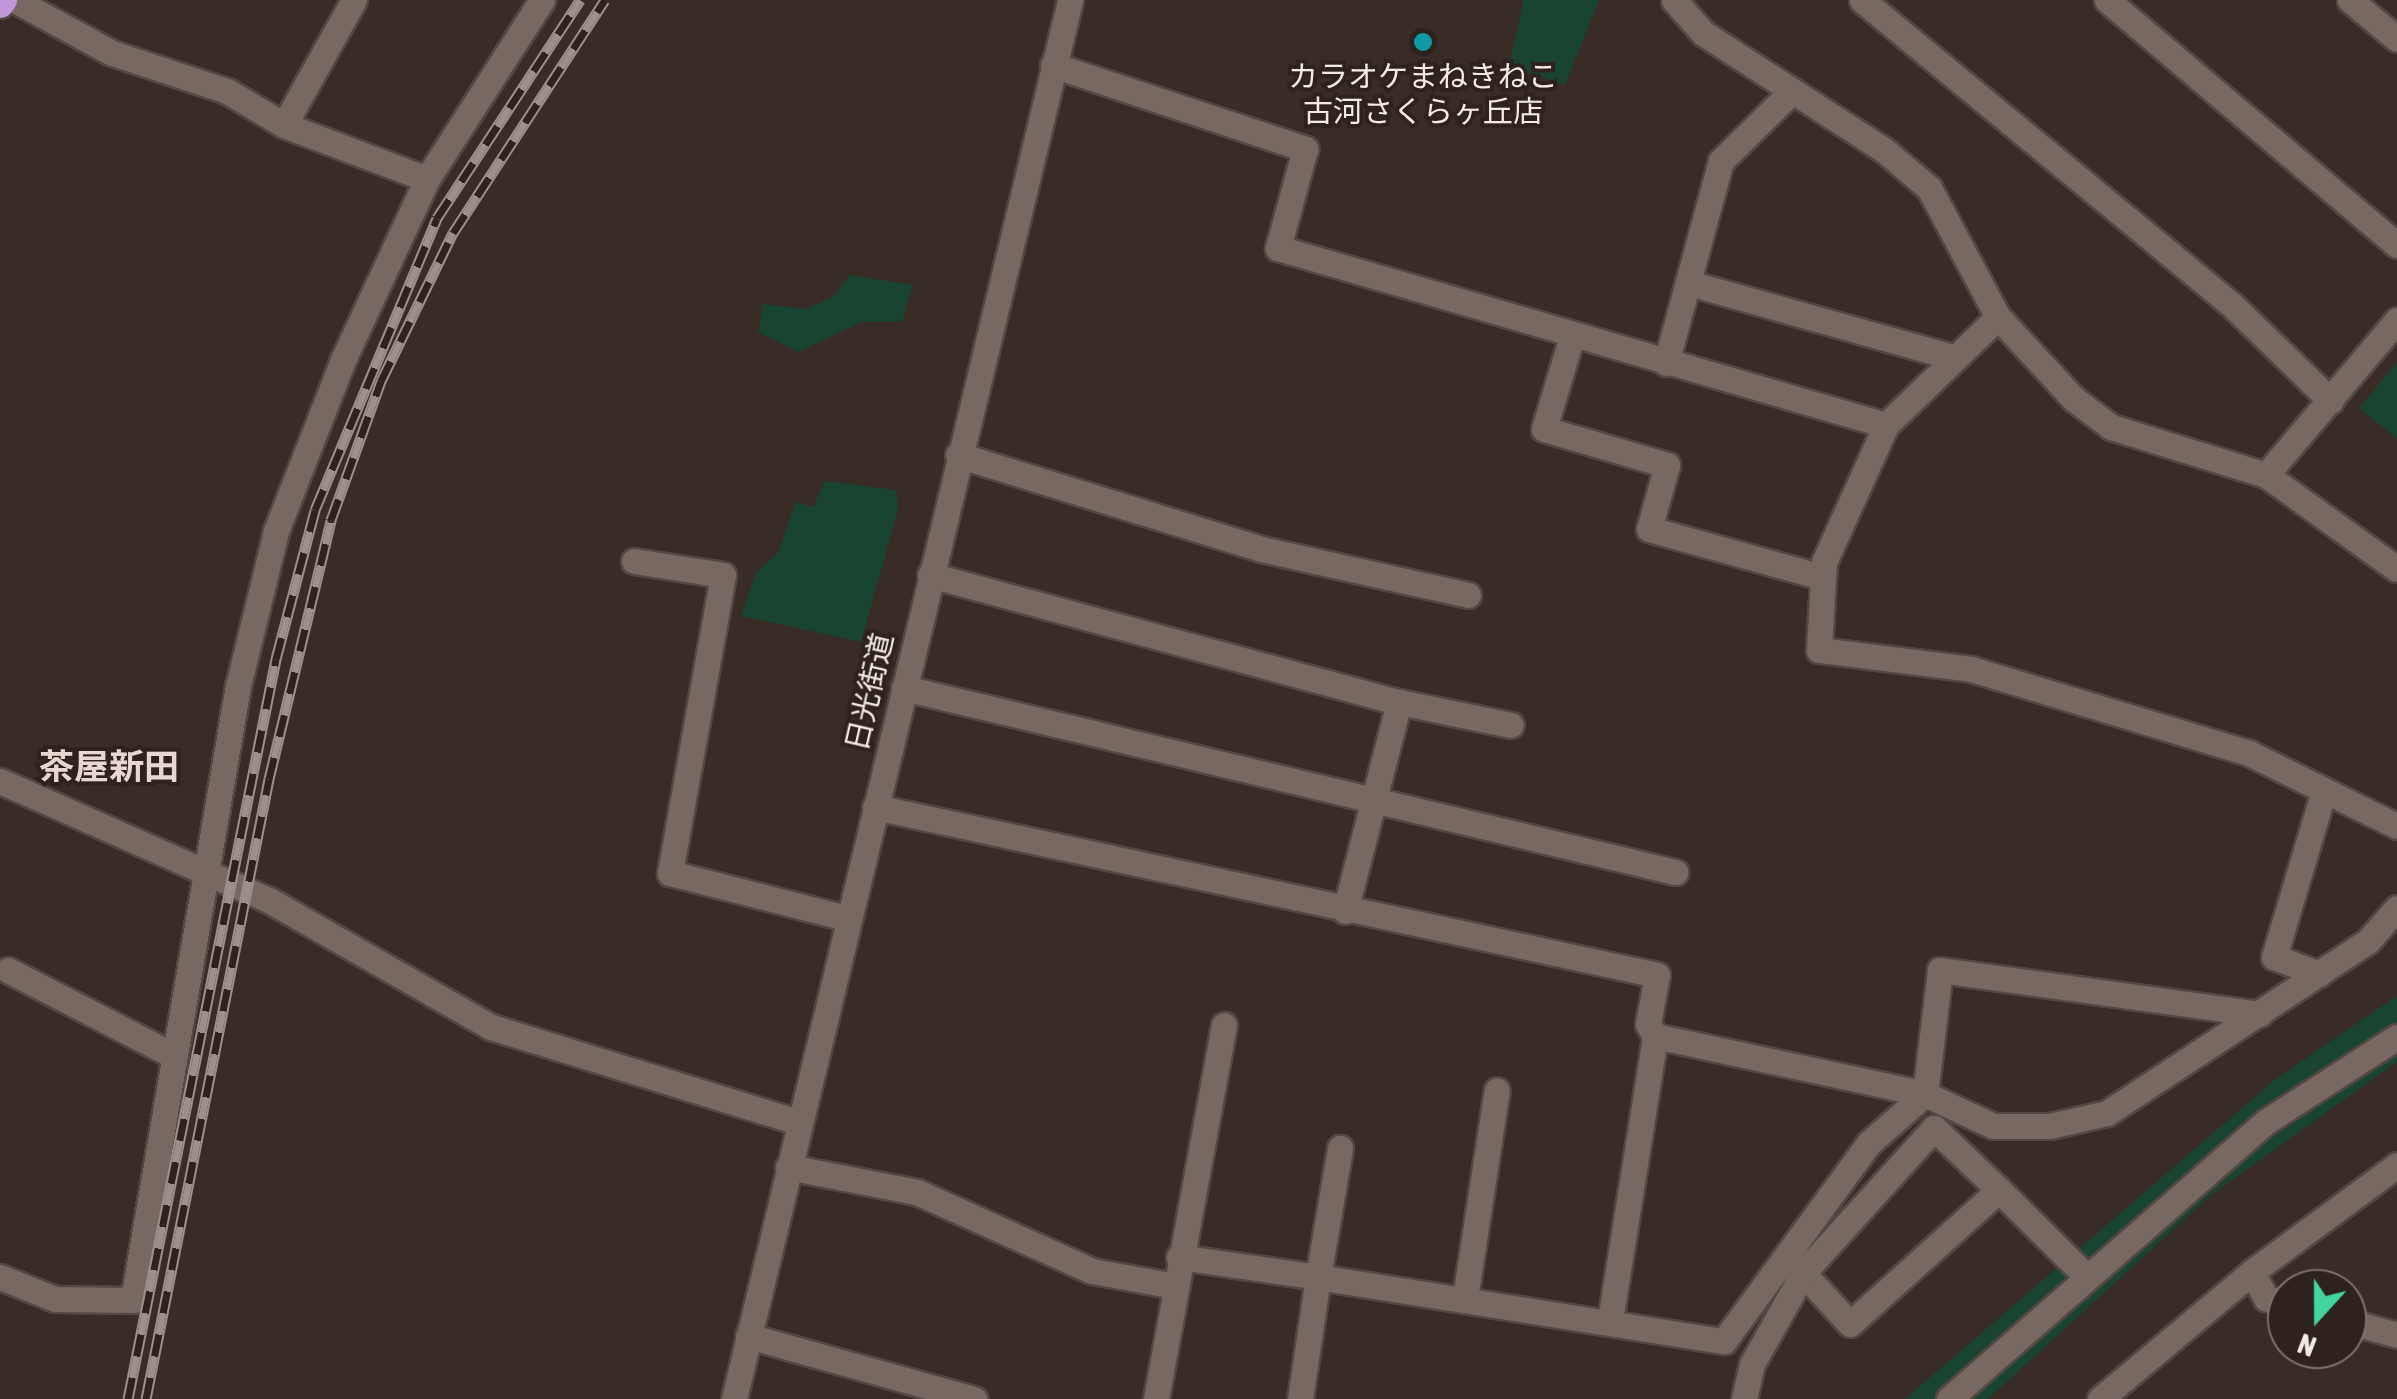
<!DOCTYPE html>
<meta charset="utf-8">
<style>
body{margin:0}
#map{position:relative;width:2397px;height:1399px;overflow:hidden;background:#392c27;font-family:"Asap Condensed","Noto Sans JP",sans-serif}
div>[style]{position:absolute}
.green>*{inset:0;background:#184431}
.roads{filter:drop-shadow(2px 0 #534744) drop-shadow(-2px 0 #534744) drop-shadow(0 2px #534744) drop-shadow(0 -2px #534744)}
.minor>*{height:25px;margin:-12.5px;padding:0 12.5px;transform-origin:12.5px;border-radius:12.5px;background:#776862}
.tertiary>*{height:25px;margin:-12.5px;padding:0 12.5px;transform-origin:12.5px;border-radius:12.5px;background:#776862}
.secondary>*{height:25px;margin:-12.5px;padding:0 12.5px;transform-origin:12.5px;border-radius:12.5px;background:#776862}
.trunk>*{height:28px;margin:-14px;padding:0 14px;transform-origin:14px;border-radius:14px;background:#c296da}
.rail>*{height:11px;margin-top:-5.5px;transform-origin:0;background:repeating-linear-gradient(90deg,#2e221e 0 22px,#9b908c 0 44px);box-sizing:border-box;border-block:2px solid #9b908c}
.dots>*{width:28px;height:28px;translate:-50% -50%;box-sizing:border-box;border:5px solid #2e221e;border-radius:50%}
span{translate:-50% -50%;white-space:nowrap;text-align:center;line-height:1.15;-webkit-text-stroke:8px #2e221e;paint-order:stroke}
.poi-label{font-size:30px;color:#f3eae7}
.street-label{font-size:30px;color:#f3eae7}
.quarter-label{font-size:35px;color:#e7d7d0;font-weight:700}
.north{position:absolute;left:2267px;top:1269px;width:100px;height:100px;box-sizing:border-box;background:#2e221e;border:2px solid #7d726e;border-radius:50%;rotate:201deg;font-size:28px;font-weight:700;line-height:40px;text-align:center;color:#f3eae7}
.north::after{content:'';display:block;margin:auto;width:35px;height:45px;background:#44d4a0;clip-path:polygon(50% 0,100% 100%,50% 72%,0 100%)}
</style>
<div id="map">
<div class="green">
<div style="clip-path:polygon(1524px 0,1599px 0,1565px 85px,1509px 66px)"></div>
<div style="clip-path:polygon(850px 275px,913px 285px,902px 321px,862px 322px,798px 352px,758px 332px,763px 304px,806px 309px,833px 297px)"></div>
<div style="clip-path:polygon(2397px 362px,2397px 439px,2359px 408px)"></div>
<div style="clip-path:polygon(825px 481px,896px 490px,898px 509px,861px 642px,741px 616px,756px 573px,778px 553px,796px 502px,813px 507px)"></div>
<div style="clip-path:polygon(2397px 996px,2397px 1062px,2211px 1195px,1988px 1399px,1905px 1399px,2278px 1077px)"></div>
</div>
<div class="roads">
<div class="minor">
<div style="left:15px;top:0;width:111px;rotate:28.7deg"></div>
<div style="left:112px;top:53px;width:121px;rotate:18.3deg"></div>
<div style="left:227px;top:91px;width:66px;rotate:30.8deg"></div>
<div style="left:284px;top:125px;width:153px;rotate:20.7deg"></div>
<div style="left:427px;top:179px;width:213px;rotate:-57.3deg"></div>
<div style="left:1674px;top:0;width:44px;rotate:48.7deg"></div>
<div style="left:1703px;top:33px;width:216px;rotate:32.9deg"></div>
<div style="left:1884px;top:150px;width:59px;rotate:40.2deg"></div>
<div style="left:1929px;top:188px;width:146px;rotate:61.9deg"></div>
<div style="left:1998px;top:317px;width:112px;rotate:47.2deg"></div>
<div style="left:2074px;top:399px;width:46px;rotate:37.1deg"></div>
<div style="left:2111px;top:427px;width:162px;rotate:17.2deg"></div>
<div style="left:2266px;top:475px;width:161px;rotate:35.7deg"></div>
<div style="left:1862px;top:0;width:478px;rotate:39.5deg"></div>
<div style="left:2231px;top:304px;width:139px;rotate:44.1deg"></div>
<div style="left:2107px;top:0;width:380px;rotate:40.2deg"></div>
<div style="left:2350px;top:0;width:61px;rotate:39.7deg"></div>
<div style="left:1053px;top:65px;width:266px;rotate:18.4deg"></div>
<div style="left:1305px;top:149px;width:103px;rotate:105.3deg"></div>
<div style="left:1278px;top:248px;width:633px;rotate:16.23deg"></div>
<div style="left:284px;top:125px;width:143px;rotate:-60.8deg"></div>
<div style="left:1689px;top:283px;width:274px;rotate:15.7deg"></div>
<div style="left:1998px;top:317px;width:156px;rotate:136deg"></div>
<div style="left:1886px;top:425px;width:150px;rotate:114.3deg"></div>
<div style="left:1824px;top:562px;width:88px;rotate:93.3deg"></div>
<div style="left:1819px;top:650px;width:153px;rotate:7.1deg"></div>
<div style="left:1971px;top:669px;width:290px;rotate:16.8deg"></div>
<div style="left:2249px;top:753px;width:165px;rotate:26.3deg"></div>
<div style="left:1572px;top:336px;width:97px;rotate:106.8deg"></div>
<div style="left:1544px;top:429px;width:128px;rotate:16.3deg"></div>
<div style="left:1667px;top:465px;width:66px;rotate:105.7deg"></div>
<div style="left:1649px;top:529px;width:180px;rotate:15.5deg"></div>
<div style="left:1666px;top:363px;width:209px;rotate:-74.8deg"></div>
<div style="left:1721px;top:161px;width:100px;rotate:-44.6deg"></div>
<div style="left:958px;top:455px;width:317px;rotate:17.2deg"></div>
<div style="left:1261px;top:549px;width:212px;rotate:12.5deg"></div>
<div style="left:2266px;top:475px;width:203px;rotate:-49.8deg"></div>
<div style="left:634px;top:561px;width:90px;rotate:8.9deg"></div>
<div style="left:723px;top:575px;width:303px;rotate:100.1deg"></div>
<div style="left:670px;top:873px;width:183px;rotate:14.3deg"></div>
<div style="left:930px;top:575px;width:486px;rotate:15.2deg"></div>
<div style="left:1399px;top:702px;width:114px;rotate:11.6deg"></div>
<div style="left:904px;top:688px;width:793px;rotate:13.42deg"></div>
<div style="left:0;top:781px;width:294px;rotate:23.9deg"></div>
<div style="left:269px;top:900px;width:256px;rotate:29.8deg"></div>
<div style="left:491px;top:1027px;width:321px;rotate:17.2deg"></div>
<div style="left:875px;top:807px;width:800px;rotate:12.12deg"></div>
<div style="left:1657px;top:975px;width:50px;rotate:100.4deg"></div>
<div style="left:1648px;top:1024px;width:14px;rotate:60deg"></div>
<div style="left:1655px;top:1036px;width:276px;rotate:12.1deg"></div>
<div style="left:1925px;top:1094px;width:75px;rotate:25.2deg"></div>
<div style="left:1993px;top:1126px;width:57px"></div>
<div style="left:2050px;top:1126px;width:58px;rotate:-12.8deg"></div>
<div style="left:2107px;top:1113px;width:313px;rotate:-33.4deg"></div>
<div style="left:2368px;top:941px;width:44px;rotate:-48.7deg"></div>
<div style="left:1345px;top:911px;width:216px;rotate:-75.5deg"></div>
<div style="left:8px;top:970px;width:186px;rotate:27.3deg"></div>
<div style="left:2319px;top:974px;width:48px;rotate:-159.3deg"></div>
<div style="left:2274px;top:957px;width:170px;rotate:-73.3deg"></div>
<div style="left:788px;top:1167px;width:131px;rotate:11deg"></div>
<div style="left:917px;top:1192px;width:192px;rotate:24.3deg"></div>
<div style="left:1092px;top:1271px;width:84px;rotate:10.2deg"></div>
<div style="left:1179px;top:1257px;width:140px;rotate:8.2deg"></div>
<div style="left:1318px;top:1277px;width:131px;rotate:-80.3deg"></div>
<div style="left:2252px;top:1272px;width:30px;rotate:62deg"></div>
<div style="left:2266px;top:1298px;width:22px;rotate:16deg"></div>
<div style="left:1803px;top:1273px;width:69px;rotate:47.3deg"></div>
<div style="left:1850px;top:1324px;width:200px;rotate:-42deg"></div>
<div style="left:1999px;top:1190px;width:124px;rotate:44.7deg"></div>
<div style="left:0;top:1277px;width:59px;rotate:21.8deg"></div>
<div style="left:55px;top:1299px;width:78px;rotate:0.7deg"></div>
<div style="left:133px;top:1300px;width:623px;rotate:-80.3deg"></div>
<div style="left:238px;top:686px;width:160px;rotate:-76.2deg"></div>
<div style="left:276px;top:531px;width:184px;rotate:-68.6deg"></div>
<div style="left:343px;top:360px;width:200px;rotate:-65.1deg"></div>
<div style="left:1465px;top:1298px;width:210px;rotate:-81.3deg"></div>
<div style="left:1610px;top:1321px;width:289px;rotate:-81deg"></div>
<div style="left:2347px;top:1321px;width:52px;rotate:15.6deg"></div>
<div style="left:748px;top:1336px;width:235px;rotate:15.6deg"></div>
<div style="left:1156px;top:1399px;width:380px;rotate:-79.7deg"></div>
<div style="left:1300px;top:1399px;width:123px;rotate:-81.6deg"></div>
<div style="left:1318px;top:1277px;width:411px;rotate:9deg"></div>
<div style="left:1724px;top:1341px;width:245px;rotate:-53.8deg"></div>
<div style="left:1869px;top:1143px;width:74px;rotate:-41.2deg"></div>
<div style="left:1925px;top:1094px;width:125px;rotate:-83.1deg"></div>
<div style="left:1940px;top:970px;width:323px;rotate:7.8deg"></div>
<div style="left:1744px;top:1399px;width:36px;rotate:-77deg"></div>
<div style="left:1752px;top:1364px;width:104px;rotate:-60.7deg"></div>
<div style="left:1803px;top:1273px;width:195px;rotate:-47.9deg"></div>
<div style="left:1934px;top:1128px;width:90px;rotate:43.6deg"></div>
<div style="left:2100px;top:1399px;width:198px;rotate:-39.9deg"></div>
<div style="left:2252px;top:1272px;width:180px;rotate:-36.4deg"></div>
</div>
<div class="tertiary">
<div style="left:1949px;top:1399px;width:422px;rotate:-41.2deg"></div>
<div style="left:2267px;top:1121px;width:155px;rotate:-32.9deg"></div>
</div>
<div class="secondary">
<div style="left:734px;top:1399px;width:1439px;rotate:-76.49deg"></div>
</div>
<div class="trunk">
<div style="left:0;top:4px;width:5px;rotate:-53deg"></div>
</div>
</div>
<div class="rail">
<div style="left:128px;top:1399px;width:755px;rotate:-78.69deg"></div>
<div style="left:276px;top:659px;width:154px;rotate:-75.3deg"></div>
<div style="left:315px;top:510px;width:316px;rotate:-67.3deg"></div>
<div style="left:437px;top:218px;width:261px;rotate:-56.7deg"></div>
<div style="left:146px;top:1399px;width:632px;rotate:-78.78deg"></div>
<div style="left:269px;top:779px;width:266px;rotate:-76.5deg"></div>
<div style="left:331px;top:520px;width:148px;rotate:-70.2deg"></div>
<div style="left:381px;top:381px;width:165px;rotate:-64.1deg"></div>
<div style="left:453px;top:233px;width:278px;rotate:-56.9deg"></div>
</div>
<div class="dots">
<div style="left:1423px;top:42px;background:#0f9aa8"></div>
</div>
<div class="poi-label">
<span style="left:1423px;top:93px">カラオケまねきねこ<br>古河さくらヶ丘店</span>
</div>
<div class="street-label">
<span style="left:869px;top:692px;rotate:-77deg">日光街道</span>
</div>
<div class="quarter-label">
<span style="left:109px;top:766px">茶屋新田</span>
</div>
<div class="north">N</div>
</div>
